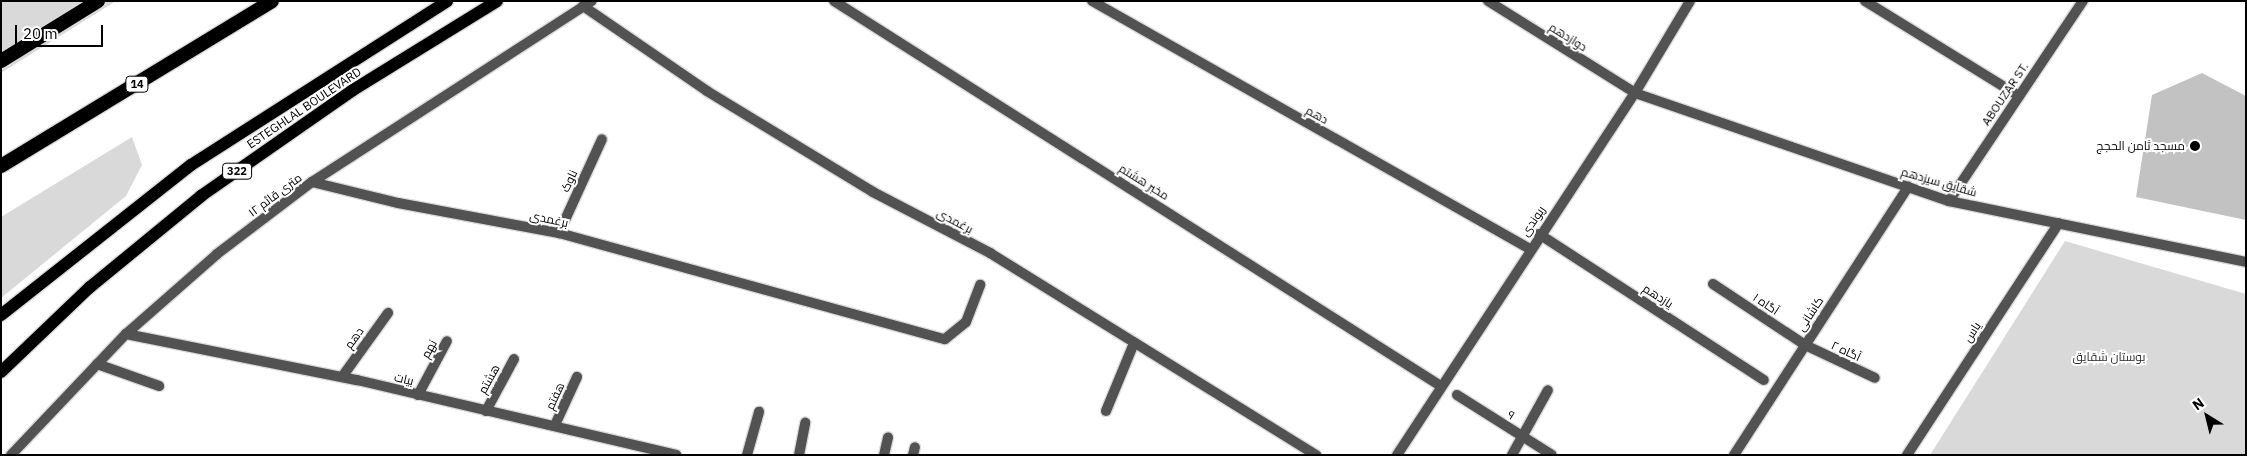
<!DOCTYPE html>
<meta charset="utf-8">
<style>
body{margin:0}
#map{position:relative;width:2247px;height:456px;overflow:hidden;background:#fff;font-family:"IBM Plex Sans",Cairo,sans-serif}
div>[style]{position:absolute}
.green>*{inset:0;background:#d9d9d9}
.building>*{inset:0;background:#c2c2c2}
.roads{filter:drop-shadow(1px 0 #dbdbdb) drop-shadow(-1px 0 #dbdbdb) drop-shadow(0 1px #dbdbdb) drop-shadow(0 -1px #dbdbdb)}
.minor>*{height:10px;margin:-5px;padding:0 5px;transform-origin:5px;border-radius:5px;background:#525252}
.primary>*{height:12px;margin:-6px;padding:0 6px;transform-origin:6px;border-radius:6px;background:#000}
.trunk>*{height:14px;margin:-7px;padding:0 7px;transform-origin:7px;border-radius:7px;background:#000}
.dots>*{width:14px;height:14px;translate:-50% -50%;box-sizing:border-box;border:2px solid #fff;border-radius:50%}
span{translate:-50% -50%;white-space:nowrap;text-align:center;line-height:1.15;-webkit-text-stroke:4px #fff;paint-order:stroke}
.shield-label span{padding:1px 4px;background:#fff;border:1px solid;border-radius:4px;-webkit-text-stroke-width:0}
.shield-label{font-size:11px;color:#000;font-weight:700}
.street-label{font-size:12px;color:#000}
.poi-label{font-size:12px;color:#000}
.right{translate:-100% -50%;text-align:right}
.park-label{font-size:12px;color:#303030}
.frame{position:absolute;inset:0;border:2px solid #000;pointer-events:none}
.north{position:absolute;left:2182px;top:391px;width:50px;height:50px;-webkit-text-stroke:4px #fff;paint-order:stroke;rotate:324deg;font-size:14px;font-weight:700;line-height:20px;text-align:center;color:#000}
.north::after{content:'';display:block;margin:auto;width:18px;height:22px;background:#000;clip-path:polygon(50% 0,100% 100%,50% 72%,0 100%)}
.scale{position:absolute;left:15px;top:25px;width:88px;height:22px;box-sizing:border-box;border:2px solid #000;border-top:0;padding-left:6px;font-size:15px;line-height:18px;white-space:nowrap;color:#000;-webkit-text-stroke:4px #fff;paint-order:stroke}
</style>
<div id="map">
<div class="green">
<div style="clip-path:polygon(1px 1px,116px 1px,1px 73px)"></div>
<div style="clip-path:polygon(132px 137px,142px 165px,126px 196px,1px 298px,1px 217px)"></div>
<div style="clip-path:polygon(2065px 241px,2246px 294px,2246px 455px,1930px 455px)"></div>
</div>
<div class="building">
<div style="clip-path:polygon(2202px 73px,2246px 96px,2246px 220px,2136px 197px,2152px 95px)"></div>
</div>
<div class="roads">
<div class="minor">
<div style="left:834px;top:1px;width:719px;rotate:32.39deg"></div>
<div style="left:1092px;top:1px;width:503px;rotate:29.52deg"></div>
<div style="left:1488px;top:1px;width:173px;rotate:32deg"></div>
<div style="left:1635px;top:93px;width:332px;rotate:19deg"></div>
<div style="left:1949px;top:201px;width:303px;rotate:11.6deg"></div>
<div style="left:1865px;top:1px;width:181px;rotate:31.7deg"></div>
<div style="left:583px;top:6px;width:150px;rotate:34.4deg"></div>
<div style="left:707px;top:91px;width:194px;rotate:31.3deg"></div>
<div style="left:873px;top:192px;width:132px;rotate:27.5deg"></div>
<div style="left:990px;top:253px;width:384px;rotate:31.8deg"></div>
<div style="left:312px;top:182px;width:89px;rotate:13.7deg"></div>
<div style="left:398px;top:203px;width:164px;rotate:10.6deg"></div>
<div style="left:559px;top:233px;width:400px;rotate:15.4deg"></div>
<div style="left:945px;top:339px;width:27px;rotate:-39deg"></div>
<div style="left:966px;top:322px;width:40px;rotate:-69deg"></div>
<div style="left:1949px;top:201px;width:241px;rotate:-56.2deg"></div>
<div style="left:559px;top:233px;width:103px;rotate:-65.4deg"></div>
<div style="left:1539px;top:234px;width:268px;rotate:33deg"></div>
<div style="left:1713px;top:284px;width:110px;rotate:33.5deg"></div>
<div style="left:1805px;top:345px;width:77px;rotate:25.2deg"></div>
<div style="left:126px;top:334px;width:236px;rotate:11.3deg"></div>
<div style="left:357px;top:380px;width:328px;rotate:13.2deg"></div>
<div style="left:97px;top:364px;width:66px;rotate:19.5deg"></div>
<div style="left:342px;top:377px;width:79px;rotate:-54.3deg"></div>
<div style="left:418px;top:395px;width:61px;rotate:-61.8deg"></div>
<div style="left:1457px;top:395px;width:112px;rotate:32.3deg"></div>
<div style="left:486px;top:411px;width:59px;rotate:-61.7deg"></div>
<div style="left:1106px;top:411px;width:74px;rotate:-67.6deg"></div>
<div style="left:555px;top:425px;width:53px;rotate:-65.4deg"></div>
<div style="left:11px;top:455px;width:167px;rotate:-46.5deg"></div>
<div style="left:126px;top:334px;width:121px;rotate:-41.3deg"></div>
<div style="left:217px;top:254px;width:119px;rotate:-37.2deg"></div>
<div style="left:312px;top:182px;width:333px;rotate:-32.9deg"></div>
<div style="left:747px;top:455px;width:45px;rotate:-74.4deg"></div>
<div style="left:799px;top:455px;width:33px;rotate:-79deg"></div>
<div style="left:884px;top:455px;width:18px;rotate:-77deg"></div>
<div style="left:913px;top:455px;width:8px;rotate:-76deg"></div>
<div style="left:1397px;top:455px;width:433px;rotate:-56.7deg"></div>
<div style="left:1635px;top:93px;width:107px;rotate:-59.1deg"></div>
<div style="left:1512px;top:455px;width:74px;rotate:-61deg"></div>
<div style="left:1734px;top:455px;width:320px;rotate:-57deg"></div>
<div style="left:1907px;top:455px;width:277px;rotate:-56.8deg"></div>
</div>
<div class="primary">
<div style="left:1px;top:315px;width:242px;rotate:-38.3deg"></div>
<div style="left:191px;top:165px;width:304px;rotate:-32.6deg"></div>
<div style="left:1px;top:372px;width:123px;rotate:-43.7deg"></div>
<div style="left:90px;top:287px;width:144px;rotate:-39.3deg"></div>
<div style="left:201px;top:196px;width:185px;rotate:-34.9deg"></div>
<div style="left:353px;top:90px;width:169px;rotate:-31.7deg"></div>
</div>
<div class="trunk">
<div style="left:1px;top:61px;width:114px;rotate:-31.7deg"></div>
<div style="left:1px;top:166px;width:317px;rotate:-31.3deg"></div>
</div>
</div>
<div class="dots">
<div style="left:2195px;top:146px;background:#000"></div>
</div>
<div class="shield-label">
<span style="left:137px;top:84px">14</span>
<span style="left:237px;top:171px">322</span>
</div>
<div class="street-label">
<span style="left:1568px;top:37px;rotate:32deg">دوازدهم</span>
<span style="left:2005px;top:94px;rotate:-56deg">ABOUZAR ST.</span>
<span style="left:304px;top:108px;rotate:-34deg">ESTEGHLAL BOULEVARD</span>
<span style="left:1317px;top:115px;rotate:29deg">دهم</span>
<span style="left:569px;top:181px;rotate:-65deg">ناوک</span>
<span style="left:1144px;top:182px;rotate:32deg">مخبر هشتم</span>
<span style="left:1939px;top:182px;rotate:16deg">شقایق سیزدهم</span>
<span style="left:275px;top:195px;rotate:-37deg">۱۲ متری قائم</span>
<span style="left:549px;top:219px;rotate:12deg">برغمدی</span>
<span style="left:955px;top:221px;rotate:28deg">برغمدی</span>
<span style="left:1533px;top:221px;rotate:-56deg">ریوندی</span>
<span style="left:1658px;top:296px;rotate:33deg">یازدهم</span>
<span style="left:1766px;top:304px;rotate:34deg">آگاه ۱</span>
<span style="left:1810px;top:314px;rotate:-57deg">کاشانی</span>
<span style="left:1972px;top:332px;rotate:-57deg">یاس</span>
<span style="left:354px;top:338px;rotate:-54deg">دهم</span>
<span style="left:429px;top:349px;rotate:-61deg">نهم</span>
<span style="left:1846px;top:351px;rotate:25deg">آگاه ۲</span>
<span style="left:404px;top:379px;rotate:13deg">بیات</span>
<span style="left:489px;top:379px;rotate:-61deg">هشتم</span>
<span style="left:555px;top:396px;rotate:-65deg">هفتم</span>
<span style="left:1511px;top:415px;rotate:33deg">۹</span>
</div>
<div class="poi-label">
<span class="right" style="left:2185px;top:146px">مسجد ثامن الحجج</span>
</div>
<div class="park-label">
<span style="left:2109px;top:357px">بوستان شقایق</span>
</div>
<div class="frame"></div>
<div class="north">N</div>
<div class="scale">20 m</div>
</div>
